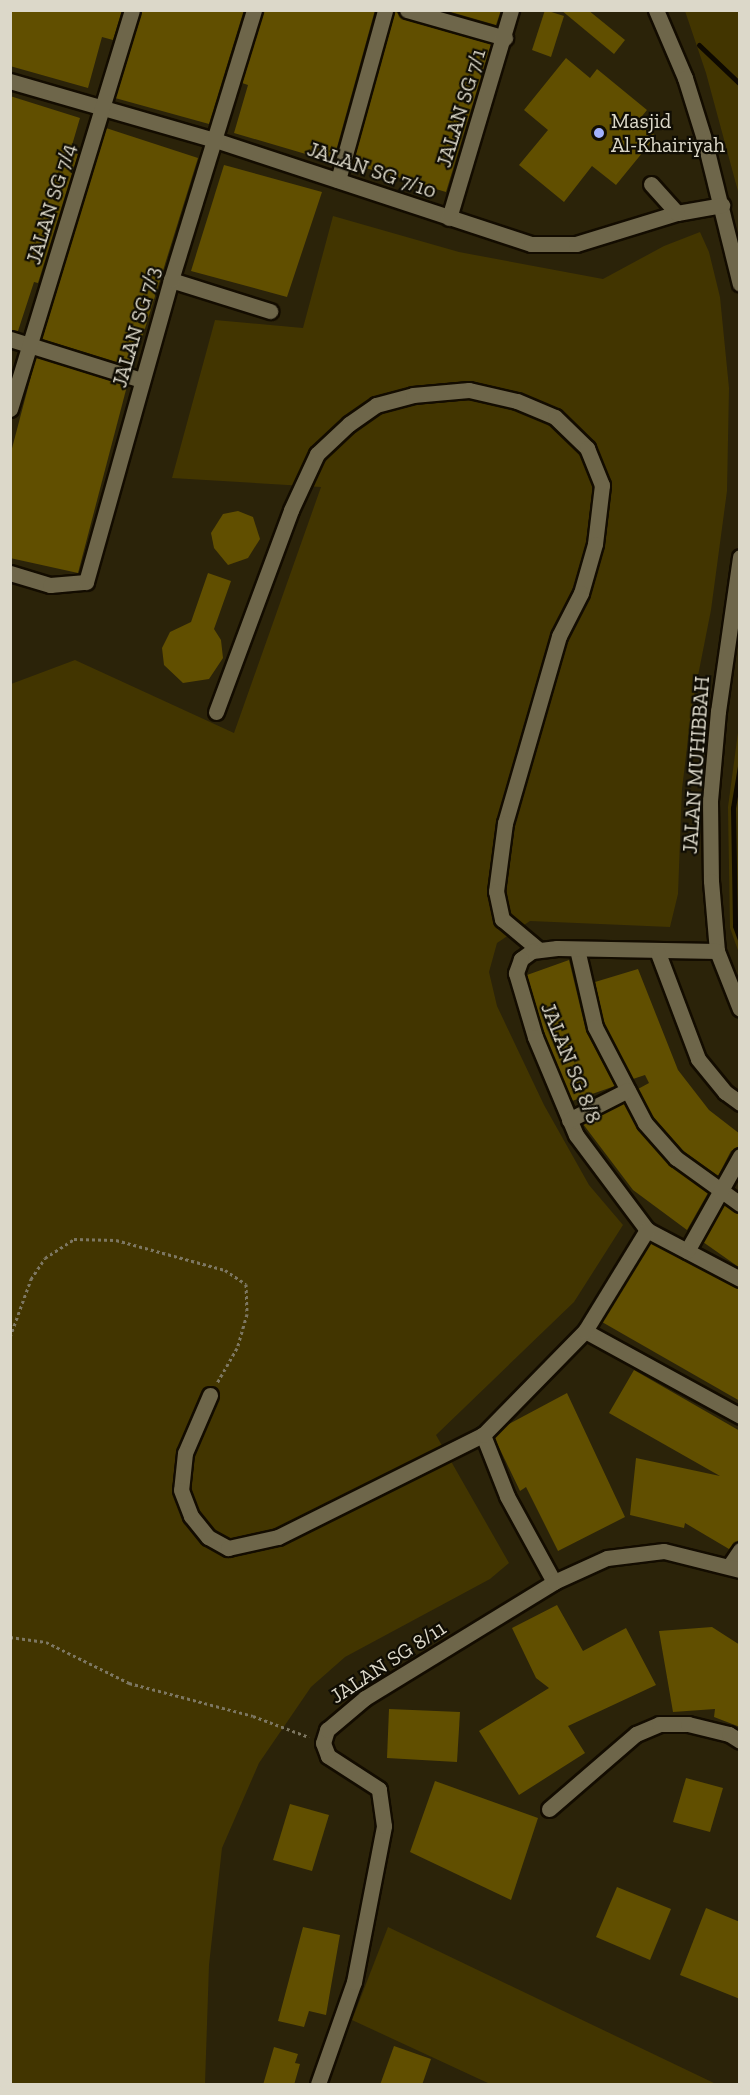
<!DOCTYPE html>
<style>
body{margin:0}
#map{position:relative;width:750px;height:2095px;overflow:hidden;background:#2b2309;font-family:"Zilla Slab",serif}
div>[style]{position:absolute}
.green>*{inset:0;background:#423500}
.stream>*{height:5px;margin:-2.5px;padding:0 2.5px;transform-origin:2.5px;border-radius:2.5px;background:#0e0900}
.building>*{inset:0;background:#614f00}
.path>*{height:3px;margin-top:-1.5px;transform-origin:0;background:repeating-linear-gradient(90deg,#7d7762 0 3px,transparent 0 6px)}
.roads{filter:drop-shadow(2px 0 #130c00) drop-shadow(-2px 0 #130c00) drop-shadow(0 2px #130c00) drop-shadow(0 -2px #130c00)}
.minor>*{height:15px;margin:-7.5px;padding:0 7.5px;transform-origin:7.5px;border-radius:7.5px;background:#6e664a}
.dots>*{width:16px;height:16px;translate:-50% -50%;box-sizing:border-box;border:3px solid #100d04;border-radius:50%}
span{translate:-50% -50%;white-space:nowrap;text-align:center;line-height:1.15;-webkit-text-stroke:4.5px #100d04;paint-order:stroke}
.street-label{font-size:21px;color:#dcd8c9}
.poi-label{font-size:21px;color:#dcd8c9}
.left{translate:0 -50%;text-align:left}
.frame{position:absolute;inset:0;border:12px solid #dcd8c9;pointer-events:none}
</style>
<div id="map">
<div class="green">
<div style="clip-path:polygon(685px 11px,739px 11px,739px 195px,706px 73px)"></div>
<div style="clip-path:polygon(333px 216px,459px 252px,603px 279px,664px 246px,700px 232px,709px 252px,720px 297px,729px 388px,727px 491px,711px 610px,692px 706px,682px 789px,678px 894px,670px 927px,530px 921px,497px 943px,489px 972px,497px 1006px,544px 1105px,589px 1185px,623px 1225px,574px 1302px,436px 1435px,509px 1563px,490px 1579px,345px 1657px,311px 1687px,259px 1763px,222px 1848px,209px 1965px,205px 2084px,11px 2084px,11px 684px,75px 660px,234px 733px,321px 487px,172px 478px,215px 320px,303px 328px)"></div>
<div style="clip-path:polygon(739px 725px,739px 953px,730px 928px,728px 807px)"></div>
<div style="clip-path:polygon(388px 1927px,716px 2084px,490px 2084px,352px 2020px)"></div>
</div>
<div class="stream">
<div style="left:699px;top:45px;width:57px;rotate:43.6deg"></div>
<div style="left:740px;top:766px;width:43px;rotate:99.5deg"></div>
<div style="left:733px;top:808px;width:118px;rotate:89deg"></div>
<div style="left:735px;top:926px;width:15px;rotate:70deg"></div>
</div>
<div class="building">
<div style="clip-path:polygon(10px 10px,122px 10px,113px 40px,102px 37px,88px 88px,10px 66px)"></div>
<div style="clip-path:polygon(141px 10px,244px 10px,209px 124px,115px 98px)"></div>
<div style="clip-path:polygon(263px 10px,375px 10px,334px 158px,327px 156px,326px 160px,234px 133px,248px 85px,242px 83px)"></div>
<div style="clip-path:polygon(394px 10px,404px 19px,491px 44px,446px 192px,352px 164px)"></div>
<div style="clip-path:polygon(444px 10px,501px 10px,496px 25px)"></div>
<div style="clip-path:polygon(545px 10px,564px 16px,551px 57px,532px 50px)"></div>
<div style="clip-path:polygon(561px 10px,588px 10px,625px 40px,614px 54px)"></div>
<div style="clip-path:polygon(566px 58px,590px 78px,597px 69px,647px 110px,638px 121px,656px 136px,616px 185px,592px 166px,564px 202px,519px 165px,548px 130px,524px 110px)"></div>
<div style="clip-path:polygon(10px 96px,80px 118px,70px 152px,78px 154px,38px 283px,34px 282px,18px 331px,10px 330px)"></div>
<div style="clip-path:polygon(106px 128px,198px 158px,133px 367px,42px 339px)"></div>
<div style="clip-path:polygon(224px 165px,322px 192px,287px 297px,191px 271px)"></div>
<div style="clip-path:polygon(36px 357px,127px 386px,78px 573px,10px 558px,10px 456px)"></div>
<div style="clip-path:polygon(238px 511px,253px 517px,260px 539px,248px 558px,228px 565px,214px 548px,211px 533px,223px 514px)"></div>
<div style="clip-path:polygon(208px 573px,231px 581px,214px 629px,221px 640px,223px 658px,209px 679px,183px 683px,164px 665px,162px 648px,170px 632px,191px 622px)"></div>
<div style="clip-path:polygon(569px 960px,586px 1031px,615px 1086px,572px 1101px,544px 1034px,527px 975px)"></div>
<div style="clip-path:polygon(638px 969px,678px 1070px,709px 1110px,740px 1134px,740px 1146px,731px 1151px,718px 1176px,683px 1151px,653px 1117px,638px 1089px,649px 1083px,645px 1075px,633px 1079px,604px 1024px,595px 982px)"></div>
<div style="clip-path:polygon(624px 1103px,638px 1129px,669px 1164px,708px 1193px,687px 1230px,633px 1190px,583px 1124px)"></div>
<div style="clip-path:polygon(724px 1205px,740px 1214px,740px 1268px,703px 1242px)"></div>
<div style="clip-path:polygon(651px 1243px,740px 1289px,740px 1401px,602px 1322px)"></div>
<div style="clip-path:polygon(634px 1370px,740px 1431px,740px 1540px,729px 1549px,685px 1523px,684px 1528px,630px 1515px,636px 1458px,720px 1476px,609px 1413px)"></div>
<div style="clip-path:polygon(567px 1393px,625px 1517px,558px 1551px,526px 1487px,520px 1491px,494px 1437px,507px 1425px)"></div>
<div style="clip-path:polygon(557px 1605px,583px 1651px,626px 1628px,656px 1685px,568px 1726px,585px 1753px,519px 1795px,479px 1731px,549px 1688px,536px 1678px,512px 1628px)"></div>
<div style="clip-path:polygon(712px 1627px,740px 1645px,740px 1727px,714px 1717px,715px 1709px,673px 1712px,659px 1631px)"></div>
<div style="clip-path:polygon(389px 1709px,460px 1712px,457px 1762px,387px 1758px)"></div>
<div style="clip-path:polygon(686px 1778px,723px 1788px,710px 1832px,673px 1822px)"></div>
<div style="clip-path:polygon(435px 1781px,538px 1818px,511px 1900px,410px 1852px)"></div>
<div style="clip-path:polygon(290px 1804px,329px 1815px,312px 1871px,273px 1860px)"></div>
<div style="clip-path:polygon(617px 1887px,671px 1909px,650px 1960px,596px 1937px)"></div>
<div style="clip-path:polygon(706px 1908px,740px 1922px,740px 1999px,680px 1975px)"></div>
<div style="clip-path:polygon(303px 1927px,340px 1935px,326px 2015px,309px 2011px,304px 2027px,278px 2021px)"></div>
<div style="clip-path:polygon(394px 2046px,431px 2059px,422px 2085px,380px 2085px)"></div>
<div style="clip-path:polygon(274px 2047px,298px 2054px,295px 2063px,300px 2064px,294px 2085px,263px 2085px)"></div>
</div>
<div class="path">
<div style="left:10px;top:1337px;width:62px;rotate:-70.1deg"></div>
<div style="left:31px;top:1279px;width:25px;rotate:-56deg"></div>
<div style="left:45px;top:1258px;width:35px;rotate:-33deg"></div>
<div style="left:74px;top:1239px;width:42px;rotate:1.4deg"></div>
<div style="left:116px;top:1240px;width:113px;rotate:15.4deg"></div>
<div style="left:225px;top:1270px;width:25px;rotate:34deg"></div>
<div style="left:246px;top:1284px;width:30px;rotate:88deg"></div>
<div style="left:247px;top:1314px;width:35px;rotate:106deg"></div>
<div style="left:237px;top:1348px;width:40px;rotate:119.7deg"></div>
<div style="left:10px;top:1637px;width:36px;rotate:8deg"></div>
<div style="left:46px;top:1642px;width:93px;rotate:26.3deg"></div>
<div style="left:129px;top:1683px;width:128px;rotate:14.9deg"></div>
<div style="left:253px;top:1716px;width:60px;rotate:20.6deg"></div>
</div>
<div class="roads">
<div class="minor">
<div style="left:407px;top:10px;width:102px;rotate:15.9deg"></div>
<div style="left:656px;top:10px;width:74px;rotate:66.9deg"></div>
<div style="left:685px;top:78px;width:64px;rotate:72.7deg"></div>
<div style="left:704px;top:139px;width:149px;rotate:76.1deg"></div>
<div style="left:10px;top:81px;width:213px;rotate:16.1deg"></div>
<div style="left:215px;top:140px;width:333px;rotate:18.2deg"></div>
<div style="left:531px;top:244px;width:45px"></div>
<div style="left:576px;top:244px;width:106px;rotate:-17.1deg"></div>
<div style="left:677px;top:213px;width:46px;rotate:-10.1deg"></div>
<div style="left:338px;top:180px;width:176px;rotate:-74.5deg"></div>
<div style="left:651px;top:184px;width:39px;rotate:48deg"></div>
<div style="left:449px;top:218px;width:217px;rotate:-73.4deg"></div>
<div style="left:171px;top:280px;width:104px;rotate:17.4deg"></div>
<div style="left:10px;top:339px;width:138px;rotate:17.3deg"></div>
<div style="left:10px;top:409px;width:417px;rotate:-73deg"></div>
<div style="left:740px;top:557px;width:156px;rotate:98.1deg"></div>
<div style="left:718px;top:711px;width:90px;rotate:95.1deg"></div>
<div style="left:710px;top:801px;width:80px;rotate:89.3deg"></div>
<div style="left:711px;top:881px;width:70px;rotate:85.1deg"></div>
<div style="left:717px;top:951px;width:62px;rotate:68.4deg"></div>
<div style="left:10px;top:573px;width:42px;rotate:16.7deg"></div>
<div style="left:50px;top:585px;width:36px;rotate:-5deg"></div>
<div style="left:86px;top:582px;width:314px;rotate:-74.3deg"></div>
<div style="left:171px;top:280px;width:282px;rotate:-72.9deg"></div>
<div style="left:216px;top:712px;width:215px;rotate:-69.6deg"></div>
<div style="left:291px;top:510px;width:62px;rotate:-65.1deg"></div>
<div style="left:317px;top:454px;width:44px;rotate:-43.2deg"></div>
<div style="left:349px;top:424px;width:33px;rotate:-35deg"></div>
<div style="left:376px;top:405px;width:38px;rotate:-15deg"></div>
<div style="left:413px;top:395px;width:56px;rotate:-5.1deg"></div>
<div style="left:469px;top:390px;width:49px;rotate:12.9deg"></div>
<div style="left:517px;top:401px;width:41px;rotate:22.8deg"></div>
<div style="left:555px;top:417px;width:45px;rotate:44.1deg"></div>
<div style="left:587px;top:448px;width:40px;rotate:68deg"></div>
<div style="left:602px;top:485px;width:59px;rotate:96.8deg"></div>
<div style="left:595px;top:544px;width:51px;rotate:105.9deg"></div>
<div style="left:581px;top:593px;width:48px;rotate:117.1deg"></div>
<div style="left:559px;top:636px;width:195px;rotate:106.1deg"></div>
<div style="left:505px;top:823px;width:69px;rotate:97.5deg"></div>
<div style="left:496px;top:891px;width:29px;rotate:78deg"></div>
<div style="left:502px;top:919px;width:48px;rotate:40deg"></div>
<div style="left:577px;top:949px;width:80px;rotate:77deg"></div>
<div style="left:595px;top:1027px;width:108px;rotate:62.5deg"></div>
<div style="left:645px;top:1123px;width:47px;rotate:48.5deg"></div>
<div style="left:676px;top:1158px;width:79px;rotate:35.7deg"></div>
<div style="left:717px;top:951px;width:160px;rotate:-178.9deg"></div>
<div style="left:557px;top:948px;width:25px;rotate:173deg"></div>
<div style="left:532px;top:951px;width:14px;rotate:144deg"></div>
<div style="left:521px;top:959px;width:15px;rotate:110deg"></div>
<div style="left:516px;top:973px;width:67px;rotate:73.5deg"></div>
<div style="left:535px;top:1037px;width:106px;rotate:67.3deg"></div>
<div style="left:576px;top:1135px;width:119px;rotate:53.2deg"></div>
<div style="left:647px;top:1230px;width:105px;rotate:27.8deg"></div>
<div style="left:658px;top:953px;width:113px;rotate:69.3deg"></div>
<div style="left:698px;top:1059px;width:43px;rotate:50.7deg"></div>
<div style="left:725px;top:1092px;width:19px;rotate:36deg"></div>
<div style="left:569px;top:1120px;width:66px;rotate:-27deg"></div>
<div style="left:687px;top:1251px;width:109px;rotate:-60.8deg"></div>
<div style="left:585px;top:1331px;width:177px;rotate:28.7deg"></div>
<div style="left:210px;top:1395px;width:63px;rotate:113.3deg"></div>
<div style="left:185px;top:1453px;width:37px;rotate:96deg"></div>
<div style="left:181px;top:1490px;width:28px;rotate:69deg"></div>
<div style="left:191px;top:1516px;width:27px;rotate:51deg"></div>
<div style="left:208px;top:1537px;width:23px;rotate:29deg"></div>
<div style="left:228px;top:1548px;width:51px;rotate:-12.4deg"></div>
<div style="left:278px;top:1537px;width:229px;rotate:-26.5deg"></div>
<div style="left:730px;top:1565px;width:18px;rotate:-56deg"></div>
<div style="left:554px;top:1582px;width:98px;rotate:-118.7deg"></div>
<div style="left:507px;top:1496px;width:66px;rotate:-111.5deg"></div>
<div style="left:483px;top:1435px;width:146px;rotate:-45.6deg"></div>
<div style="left:585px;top:1331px;width:119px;rotate:-58.5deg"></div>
<div style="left:549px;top:1809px;width:115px;rotate:-40.8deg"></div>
<div style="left:636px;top:1734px;width:25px;rotate:-23deg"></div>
<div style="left:659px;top:1724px;width:29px"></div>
<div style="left:688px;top:1724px;width:42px;rotate:13.7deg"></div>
<div style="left:729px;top:1734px;width:13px;rotate:32deg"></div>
<div style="left:318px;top:2084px;width:108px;rotate:-70.6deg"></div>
<div style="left:354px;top:1982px;width:159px;rotate:-79.1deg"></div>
<div style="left:384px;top:1826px;width:37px;rotate:-98deg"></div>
<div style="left:379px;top:1789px;width:61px;rotate:-147.1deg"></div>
<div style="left:328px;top:1756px;width:14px;rotate:-111deg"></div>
<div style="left:323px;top:1743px;width:14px;rotate:-73deg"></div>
<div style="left:327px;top:1730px;width:50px;rotate:-40.1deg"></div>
<div style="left:365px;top:1698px;width:222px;rotate:-31.5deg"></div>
<div style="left:554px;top:1582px;width:58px;rotate:-24.4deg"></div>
<div style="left:607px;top:1558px;width:57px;rotate:-7deg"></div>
<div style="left:664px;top:1551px;width:78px;rotate:14deg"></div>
</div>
</div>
<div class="dots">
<div style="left:599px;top:133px;background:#a2b2fd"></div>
</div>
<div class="street-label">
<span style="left:461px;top:108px;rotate:-73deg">JALAN SG 7/1</span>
<span style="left:372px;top:170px;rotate:19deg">JALAN SG 7/10</span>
<span style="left:51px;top:204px;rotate:-73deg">JALAN SG 7/4</span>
<span style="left:136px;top:327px;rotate:-74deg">JALAN SG 7/3</span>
<span style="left:696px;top:765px;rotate:-86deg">JALAN MUHIBBAH</span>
<span style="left:571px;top:1063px;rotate:68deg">JALAN SG 8/8</span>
<span style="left:388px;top:1662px;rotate:-33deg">JALAN SG 8/11</span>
</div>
<div class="poi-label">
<span class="left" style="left:611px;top:133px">Masjid<br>Al-Khairiyah</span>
</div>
<div class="frame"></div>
</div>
